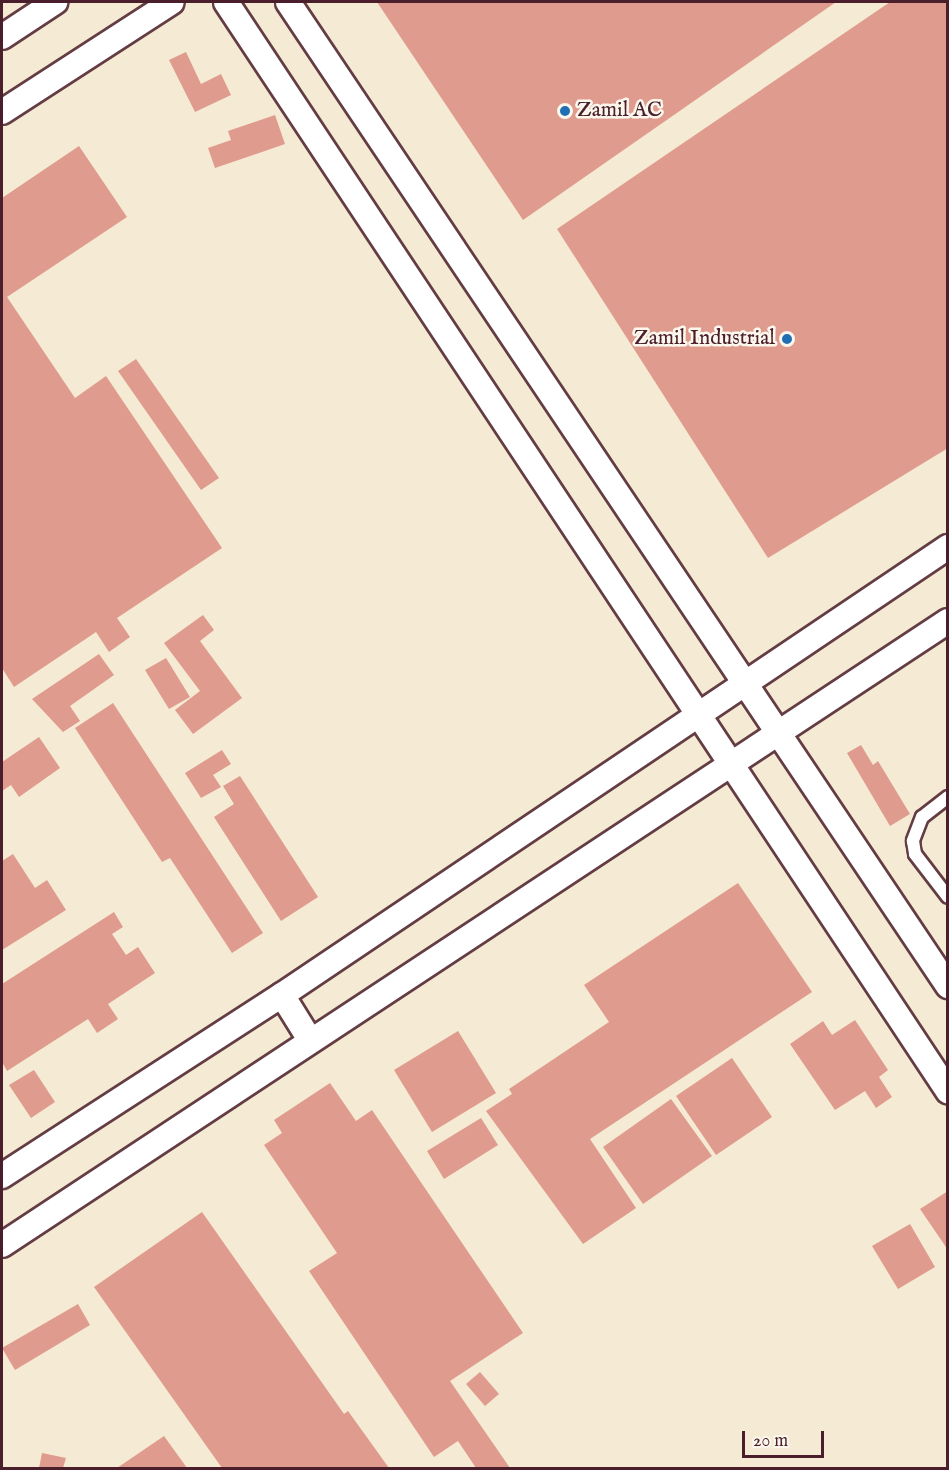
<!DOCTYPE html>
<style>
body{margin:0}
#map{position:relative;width:949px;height:1470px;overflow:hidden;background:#f5ead3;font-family:"IM FELL English",serif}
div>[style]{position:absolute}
.building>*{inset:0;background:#df9b8d}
.roads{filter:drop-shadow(2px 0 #643d44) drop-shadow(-2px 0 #643d44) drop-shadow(0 2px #643d44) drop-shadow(0 -2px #643d44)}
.service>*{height:12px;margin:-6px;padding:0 6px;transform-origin:6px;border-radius:6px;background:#fff}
.minor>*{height:24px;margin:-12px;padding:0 12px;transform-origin:12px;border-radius:12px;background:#fff}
.dots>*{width:16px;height:16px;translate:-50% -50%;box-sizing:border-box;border:3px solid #fbf7ec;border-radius:50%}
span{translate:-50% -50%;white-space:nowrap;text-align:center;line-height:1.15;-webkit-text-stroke:5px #fbf7ec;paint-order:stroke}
.poi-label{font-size:21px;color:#4a1f2b}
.left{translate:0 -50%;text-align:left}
.right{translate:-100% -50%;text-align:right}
.frame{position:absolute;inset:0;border:3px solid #4a1f2b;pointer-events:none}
.scale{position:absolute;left:742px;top:1431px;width:82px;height:27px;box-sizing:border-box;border:3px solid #4a1f2b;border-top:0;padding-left:8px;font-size:18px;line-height:21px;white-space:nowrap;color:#4a1f2b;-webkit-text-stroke:4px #fbf7ec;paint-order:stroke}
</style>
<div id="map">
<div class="building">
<div style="clip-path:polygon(377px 2px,836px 2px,523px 220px)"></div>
<div style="clip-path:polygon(890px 2px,948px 2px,948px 448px,768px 558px,557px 229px)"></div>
<div style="clip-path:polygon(186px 52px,201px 84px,221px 74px,231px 95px,195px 112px,169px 60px)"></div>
<div style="clip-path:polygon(275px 115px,285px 144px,215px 168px,208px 148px,231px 140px,228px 131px)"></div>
<div style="clip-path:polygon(79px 146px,127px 217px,7px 297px,75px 398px,106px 376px,222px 548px,117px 618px,130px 637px,109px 652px,96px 632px,14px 687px,2px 668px,2px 198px)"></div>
<div style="clip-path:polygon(136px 359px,219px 478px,201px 490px,118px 371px)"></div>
<div style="clip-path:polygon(203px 615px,214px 630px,200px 641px,242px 698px,193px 734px,175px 710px,200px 691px,164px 643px)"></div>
<div style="clip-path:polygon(99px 654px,114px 675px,70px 706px,80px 721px,63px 732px,32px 699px)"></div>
<div style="clip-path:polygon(166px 658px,190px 697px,169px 709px,145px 670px)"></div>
<div style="clip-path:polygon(113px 703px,263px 933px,232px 953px,170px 858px,162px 862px,75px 728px)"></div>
<div style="clip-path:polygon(39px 737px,60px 768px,19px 797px,11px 785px,2px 791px,2px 762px)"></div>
<div style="clip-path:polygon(861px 745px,873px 765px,878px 761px,910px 814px,890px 826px,847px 753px)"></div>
<div style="clip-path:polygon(222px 750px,231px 764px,213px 775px,221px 787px,201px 798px,185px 773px)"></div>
<div style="clip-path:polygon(240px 776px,318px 897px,281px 921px,214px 817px,234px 804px,223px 786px)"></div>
<div style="clip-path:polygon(13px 854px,35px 888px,47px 880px,66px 910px,2px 950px,2px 861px)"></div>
<div style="clip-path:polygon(738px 883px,812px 992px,590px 1139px,636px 1208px,583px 1244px,486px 1111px,512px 1094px,509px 1089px,609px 1022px,584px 985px)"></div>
<div style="clip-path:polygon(114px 912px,123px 927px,112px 934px,126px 955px,138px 947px,155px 973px,108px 1004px,118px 1019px,97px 1033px,88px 1019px,7px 1071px,2px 1062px,2px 984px)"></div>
<div style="clip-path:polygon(855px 1020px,888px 1070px,879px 1077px,892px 1097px,876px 1108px,865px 1091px,835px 1110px,790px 1044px,823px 1021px,832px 1035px)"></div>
<div style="clip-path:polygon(458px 1031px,496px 1093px,432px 1132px,394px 1070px)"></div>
<div style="clip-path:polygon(732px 1058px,772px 1117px,716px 1155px,676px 1096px)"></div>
<div style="clip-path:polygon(34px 1070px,55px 1102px,31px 1118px,9px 1085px)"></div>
<div style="clip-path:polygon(330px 1083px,356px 1121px,372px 1110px,523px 1333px,450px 1381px,510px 1468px,476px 1468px,458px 1441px,434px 1457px,309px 1271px,337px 1253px,264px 1145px,282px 1133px,274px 1120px)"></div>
<div style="clip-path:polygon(671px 1099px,712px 1156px,643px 1204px,603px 1147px)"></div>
<div style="clip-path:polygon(481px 1118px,498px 1145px,444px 1179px,427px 1151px)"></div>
<div style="clip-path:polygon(948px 1191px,948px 1250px,920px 1209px)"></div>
<div style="clip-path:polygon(202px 1212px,344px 1414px,348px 1411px,389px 1468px,222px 1468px,94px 1287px)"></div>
<div style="clip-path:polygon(910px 1224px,935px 1267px,898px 1289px,872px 1246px)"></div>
<div style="clip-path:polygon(78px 1304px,90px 1325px,15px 1370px,2px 1348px)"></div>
<div style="clip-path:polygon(480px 1372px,499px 1394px,485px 1406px,466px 1384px)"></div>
<div style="clip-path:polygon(164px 1436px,187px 1468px,117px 1468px)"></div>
<div style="clip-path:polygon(42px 1453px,66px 1458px,63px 1468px,39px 1468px)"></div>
</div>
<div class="roads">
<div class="service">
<div style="left:948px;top:797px;width:33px;rotate:142deg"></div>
<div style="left:922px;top:817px;width:26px;rotate:111deg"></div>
<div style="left:913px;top:841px;width:13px;rotate:81deg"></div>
<div style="left:915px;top:854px;width:54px;rotate:52.5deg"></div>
</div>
<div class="minor">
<div style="left:226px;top:2px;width:1307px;rotate:56.46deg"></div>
<div style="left:288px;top:2px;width:1185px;rotate:56.15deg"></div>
<div style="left:2px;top:37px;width:64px;rotate:-33.4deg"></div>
<div style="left:2px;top:112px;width:202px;rotate:-32.9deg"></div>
<div style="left:282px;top:995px;width:53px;rotate:58.1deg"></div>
<div style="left:2px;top:1176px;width:333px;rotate:-32.9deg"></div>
<div style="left:282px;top:995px;width:803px;rotate:-33.93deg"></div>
<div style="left:2px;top:1245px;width:1133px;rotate:-33.41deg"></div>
</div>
</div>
<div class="dots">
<div style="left:565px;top:111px;background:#1f6fb2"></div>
<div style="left:787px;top:339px;background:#1f6fb2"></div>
</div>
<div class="poi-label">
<span class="left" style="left:577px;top:111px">Zamil AC</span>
<span class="right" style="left:775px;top:339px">Zamil Industrial</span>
</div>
<div class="frame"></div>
<div class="scale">20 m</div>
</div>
